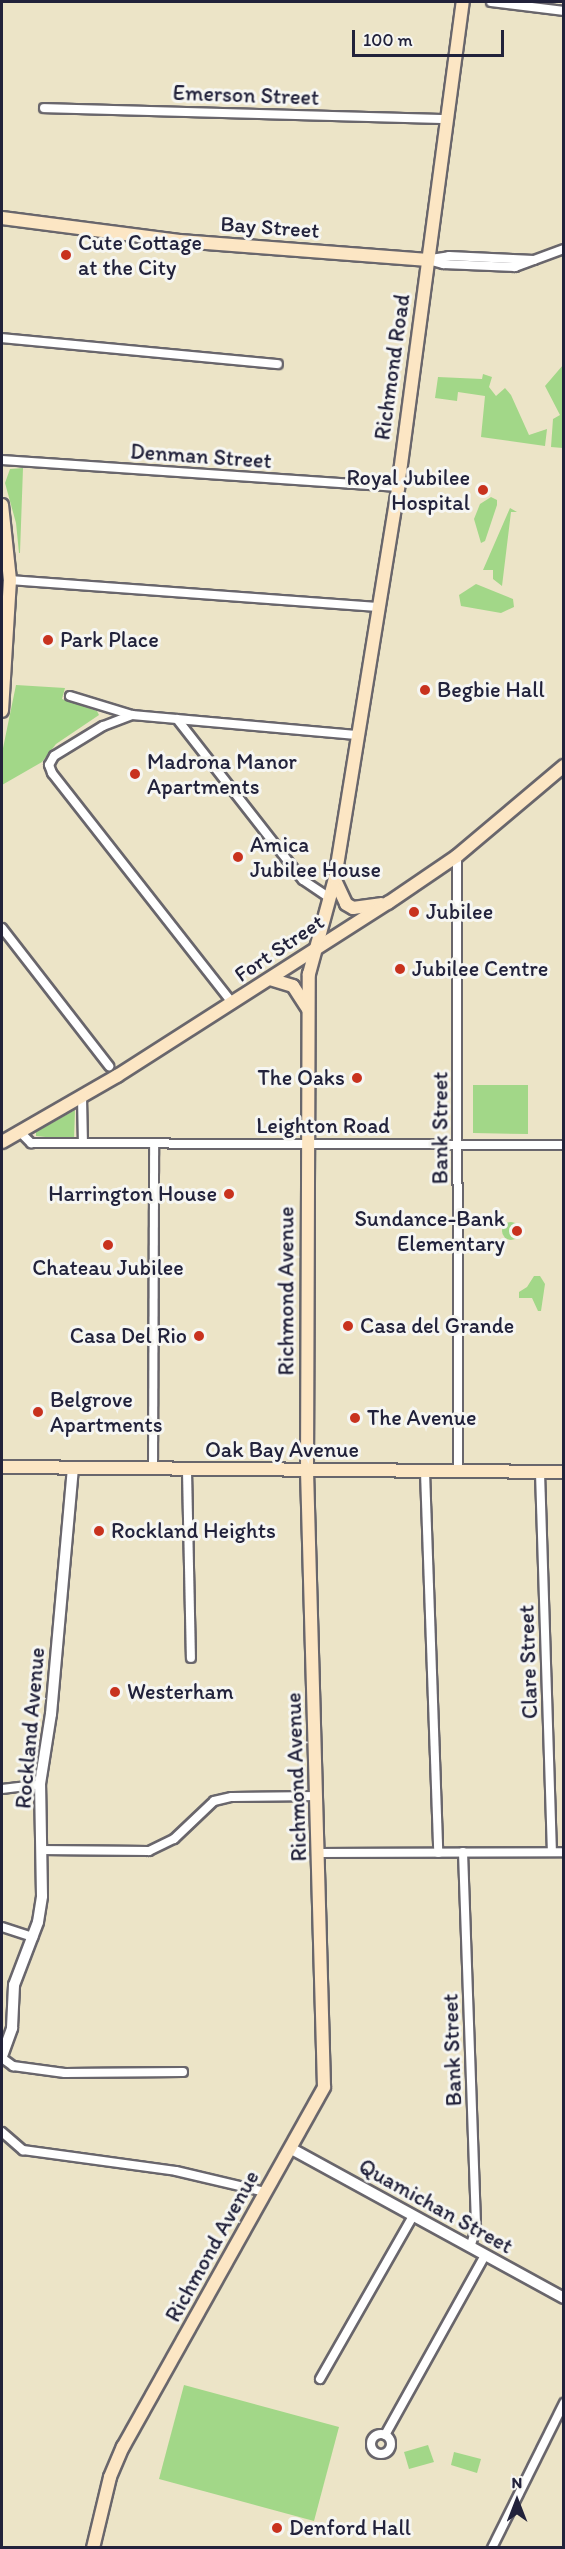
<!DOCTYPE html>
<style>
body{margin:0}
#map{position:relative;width:565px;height:2549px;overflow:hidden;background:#ece4c7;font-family:Itim,sans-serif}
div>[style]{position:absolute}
.green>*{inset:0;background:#a2d788}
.round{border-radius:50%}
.roads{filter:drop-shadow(2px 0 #69666c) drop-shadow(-2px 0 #69666c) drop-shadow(0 2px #69666c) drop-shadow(0 -2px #69666c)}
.minor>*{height:8px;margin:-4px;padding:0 4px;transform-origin:4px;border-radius:4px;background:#fff}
.minor>.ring{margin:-4px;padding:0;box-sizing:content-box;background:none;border:8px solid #fff;border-radius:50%}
.tertiary>*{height:10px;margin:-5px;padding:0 5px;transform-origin:5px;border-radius:5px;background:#fff}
.secondary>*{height:12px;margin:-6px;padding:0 6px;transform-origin:6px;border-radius:6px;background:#fce6c4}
.dots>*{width:16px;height:16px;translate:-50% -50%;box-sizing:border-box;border:3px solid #f6f6f2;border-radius:50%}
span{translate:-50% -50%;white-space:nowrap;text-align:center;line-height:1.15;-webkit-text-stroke:6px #f6f6f2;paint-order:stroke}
.street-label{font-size:22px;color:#22223b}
.poi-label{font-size:22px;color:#22223b}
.left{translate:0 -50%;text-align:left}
.right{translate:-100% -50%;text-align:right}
.frame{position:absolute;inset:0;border:3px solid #22223b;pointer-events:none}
.north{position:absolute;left:487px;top:2471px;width:60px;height:60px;-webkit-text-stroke:4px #f6f6f2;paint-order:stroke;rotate:0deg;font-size:16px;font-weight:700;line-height:24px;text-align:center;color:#22223b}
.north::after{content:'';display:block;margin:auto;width:21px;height:27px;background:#22223b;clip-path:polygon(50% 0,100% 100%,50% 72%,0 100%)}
.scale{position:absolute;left:352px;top:30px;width:152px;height:27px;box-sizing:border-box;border:3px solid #22223b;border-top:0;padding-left:8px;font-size:18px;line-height:21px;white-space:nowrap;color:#22223b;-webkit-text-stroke:4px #f6f6f2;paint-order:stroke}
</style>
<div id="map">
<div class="green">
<div style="clip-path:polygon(563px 365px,563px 448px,551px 447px,553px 419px,560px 415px,545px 386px)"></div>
<div style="clip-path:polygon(483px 374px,492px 377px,489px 387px,496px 396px,505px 388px,511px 395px,529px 435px,547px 429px,545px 446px,481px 437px,485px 396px,458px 392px,457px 401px,435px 398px,438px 377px,482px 379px)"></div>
<div style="clip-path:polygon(23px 468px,20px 553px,19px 553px,16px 523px,5px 483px,10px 469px)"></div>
<div style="clip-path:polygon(491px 497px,497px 500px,497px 505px,485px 541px,481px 543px,474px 519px,480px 504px)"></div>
<div style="clip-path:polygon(510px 508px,517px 512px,511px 512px,502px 586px,493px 579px,493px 570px,483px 570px)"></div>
<div style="clip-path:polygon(476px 584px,513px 599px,514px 607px,501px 613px,461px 606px,459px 595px)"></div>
<div style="clip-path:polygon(16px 685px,65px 688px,62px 699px,97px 711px,99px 715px,56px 744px,42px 762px,2px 785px,2px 753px)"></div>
<div style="clip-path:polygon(473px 1085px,528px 1085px,528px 1134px,473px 1133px)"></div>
<div style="clip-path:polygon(75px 1110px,74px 1140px,36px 1136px,36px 1132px)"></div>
<div class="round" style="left:502px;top:1222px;width:18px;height:18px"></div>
<div style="clip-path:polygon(534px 1276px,540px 1276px,545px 1284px,541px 1311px,538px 1311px,532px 1298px,519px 1298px,519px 1292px,527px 1287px)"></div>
<div style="clip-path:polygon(184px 2385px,339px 2427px,314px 2521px,159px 2479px)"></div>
<div style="clip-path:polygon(428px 2445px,434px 2462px,409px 2469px,404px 2452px)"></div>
<div style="clip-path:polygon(454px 2452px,481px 2459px,477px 2473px,451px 2465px)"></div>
</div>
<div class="roads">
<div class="minor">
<div style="left:491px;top:2px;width:74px;rotate:7deg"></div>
<div style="left:44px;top:108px;width:403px;rotate:1.6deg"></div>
<div style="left:431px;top:259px;width:18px;rotate:-9deg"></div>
<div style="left:449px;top:256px;width:85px;rotate:2.7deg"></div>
<div style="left:428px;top:260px;width:16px;rotate:15deg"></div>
<div style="left:443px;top:264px;width:72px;rotate:2.4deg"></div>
<div style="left:515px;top:267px;width:52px;rotate:-20.2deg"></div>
<div style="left:2px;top:338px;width:277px;rotate:5.4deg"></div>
<div style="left:2px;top:460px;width:397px;rotate:3.9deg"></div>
<div style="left:10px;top:580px;width:368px;rotate:4.2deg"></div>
<div style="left:70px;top:696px;width:65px;rotate:17deg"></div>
<div style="left:132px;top:715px;width:225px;rotate:5.1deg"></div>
<div style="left:132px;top:715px;width:31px;rotate:159deg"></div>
<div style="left:103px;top:726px;width:57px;rotate:148.5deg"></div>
<div style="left:54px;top:756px;width:10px;rotate:119deg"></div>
<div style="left:49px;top:765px;width:9px;rotate:69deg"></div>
<div style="left:52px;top:773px;width:293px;rotate:51.9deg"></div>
<div style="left:177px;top:719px;width:204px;rotate:52deg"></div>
<div style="left:303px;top:880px;width:32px;rotate:34deg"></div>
<div style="left:457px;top:856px;width:615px;rotate:89.91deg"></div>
<div style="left:2px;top:928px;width:175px;rotate:52.2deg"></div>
<div style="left:82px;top:1097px;width:46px;rotate:88.8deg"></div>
<div style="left:20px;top:1132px;width:16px;rotate:45deg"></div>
<div style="left:31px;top:1143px;width:533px;rotate:0.21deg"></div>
<div style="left:153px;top:1470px;width:326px;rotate:-89.8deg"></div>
<div style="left:187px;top:1471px;width:187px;rotate:88.8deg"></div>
<div style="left:425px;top:1472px;width:381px;rotate:88deg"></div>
<div style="left:540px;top:1472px;width:380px;rotate:88.2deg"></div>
<div style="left:2px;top:1789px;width:38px;rotate:-7deg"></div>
<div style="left:41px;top:1850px;width:108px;rotate:0.5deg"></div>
<div style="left:149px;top:1851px;width:28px;rotate:-26deg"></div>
<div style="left:174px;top:1839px;width:55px;rotate:-43.5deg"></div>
<div style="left:214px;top:1801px;width:18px;rotate:-13deg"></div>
<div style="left:232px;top:1797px;width:85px;rotate:-0.7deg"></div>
<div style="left:463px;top:1852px;width:377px;rotate:88deg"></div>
<div style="left:476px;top:2229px;width:19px;rotate:108deg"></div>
<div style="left:319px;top:1853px;width:245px;rotate:-0.2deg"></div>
<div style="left:2px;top:1927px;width:33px;rotate:18deg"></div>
<div style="left:2px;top:2058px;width:14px;rotate:36deg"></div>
<div style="left:13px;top:2066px;width:52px;rotate:7.7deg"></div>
<div style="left:65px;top:2073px;width:118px;rotate:-0.5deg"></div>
<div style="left:2px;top:2132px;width:28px;rotate:41deg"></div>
<div style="left:23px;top:2150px;width:154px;rotate:7.8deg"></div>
<div style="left:176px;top:2171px;width:91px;rotate:13.3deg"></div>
<div style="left:320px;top:2379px;width:188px;rotate:-60.3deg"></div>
<div class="ring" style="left:371px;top:2434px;width:12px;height:12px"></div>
<div style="left:385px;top:2435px;width:206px;rotate:-60.9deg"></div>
<div style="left:492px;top:2548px;width:162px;rotate:-63.6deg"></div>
</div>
<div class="tertiary">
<div style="left:2px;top:2056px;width:30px;rotate:-70deg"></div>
<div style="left:12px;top:2028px;width:43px;rotate:-87.3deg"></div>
<div style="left:14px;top:1985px;width:67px;rotate:-69.1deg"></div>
<div style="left:38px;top:1922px;width:26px;rotate:-81deg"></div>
<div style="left:42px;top:1896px;width:112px;rotate:-91deg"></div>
<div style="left:40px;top:1784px;width:71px;rotate:-81.1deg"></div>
<div style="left:51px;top:1714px;width:246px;rotate:-84.9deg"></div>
<div style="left:290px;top:2148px;width:312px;rotate:28.7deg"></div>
</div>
<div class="secondary">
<div style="left:2px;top:218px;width:179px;rotate:7.4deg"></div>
<div style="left:180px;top:241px;width:249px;rotate:4.4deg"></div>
<div style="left:2px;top:505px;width:75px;rotate:83.9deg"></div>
<div style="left:10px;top:580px;width:131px;rotate:93.5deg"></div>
<div style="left:335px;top:880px;width:26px;rotate:65deg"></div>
<div style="left:346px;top:904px;width:8px;rotate:30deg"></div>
<div style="left:353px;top:908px;width:28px;rotate:-8deg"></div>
<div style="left:270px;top:979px;width:24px;rotate:17deg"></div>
<div style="left:293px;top:986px;width:27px;rotate:57deg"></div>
<div style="left:2px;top:1142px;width:133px;rotate:-29.9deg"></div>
<div style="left:117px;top:1076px;width:322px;rotate:-32.6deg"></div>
<div style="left:388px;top:903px;width:83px;rotate:-34.3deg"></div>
<div style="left:457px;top:856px;width:140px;rotate:-40.1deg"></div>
<div style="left:2px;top:1467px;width:562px;rotate:0.51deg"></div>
<div style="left:93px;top:2548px;width:73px;rotate:-76.5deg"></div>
<div style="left:110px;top:2477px;width:33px;rotate:-67deg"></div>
<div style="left:123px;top:2447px;width:412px;rotate:-60.8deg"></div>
<div style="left:324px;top:2087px;width:616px;rotate:-91.58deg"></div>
<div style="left:307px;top:1471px;width:497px;rotate:-89.8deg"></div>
<div style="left:309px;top:974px;width:99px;rotate:-74.8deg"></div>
<div style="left:335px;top:878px;width:396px;rotate:-80.8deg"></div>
<div style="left:398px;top:487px;width:489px;rotate:-82.4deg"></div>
</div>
</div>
<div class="dots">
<div style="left:66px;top:255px;background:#c8321e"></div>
<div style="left:483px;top:490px;background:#c8321e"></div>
<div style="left:48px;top:640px;background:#c8321e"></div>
<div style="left:425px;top:690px;background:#c8321e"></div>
<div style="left:135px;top:774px;background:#c8321e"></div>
<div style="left:238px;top:857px;background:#c8321e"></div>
<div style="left:414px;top:912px;background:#c8321e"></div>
<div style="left:400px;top:969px;background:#c8321e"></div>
<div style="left:357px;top:1078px;background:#c8321e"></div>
<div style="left:229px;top:1194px;background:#c8321e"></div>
<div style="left:517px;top:1231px;background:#c8321e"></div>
<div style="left:108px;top:1245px;background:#c8321e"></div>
<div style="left:348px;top:1326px;background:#c8321e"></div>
<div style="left:199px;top:1336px;background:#c8321e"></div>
<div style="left:38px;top:1412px;background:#c8321e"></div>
<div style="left:355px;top:1418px;background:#c8321e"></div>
<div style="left:99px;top:1531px;background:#c8321e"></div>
<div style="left:115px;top:1692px;background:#c8321e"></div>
<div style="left:277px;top:2528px;background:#c8321e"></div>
</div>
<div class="street-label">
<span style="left:246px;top:95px;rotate:2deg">Emerson Street</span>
<span style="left:270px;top:227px;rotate:4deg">Bay Street</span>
<span style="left:392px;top:367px;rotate:-82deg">Richmond Road</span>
<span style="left:201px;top:456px;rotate:4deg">Denman Street</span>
<span style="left:279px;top:948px;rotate:-34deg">Fort Street</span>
<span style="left:323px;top:1126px">Leighton Road</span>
<span style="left:440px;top:1128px;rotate:-90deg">Bank Street</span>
<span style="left:286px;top:1291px;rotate:-90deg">Richmond Avenue</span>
<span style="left:282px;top:1450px">Oak Bay Avenue</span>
<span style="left:528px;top:1662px;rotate:-92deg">Clare Street</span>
<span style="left:30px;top:1728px;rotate:-85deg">Rockland Avenue</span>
<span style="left:296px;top:1777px;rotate:-92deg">Richmond Avenue</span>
<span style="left:452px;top:2050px;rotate:-92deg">Bank Street</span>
<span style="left:436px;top:2206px;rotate:29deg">Quamichan Street</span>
<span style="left:212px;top:2246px;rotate:-61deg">Richmond Avenue</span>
</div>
<div class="poi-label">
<span class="left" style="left:78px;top:255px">Cute Cottage<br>at the City</span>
<span class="right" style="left:470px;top:490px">Royal Jubilee<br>Hospital</span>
<span class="left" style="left:60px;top:640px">Park Place</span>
<span class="left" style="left:437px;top:690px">Begbie Hall</span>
<span class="left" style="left:147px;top:774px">Madrona Manor<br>Apartments</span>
<span class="left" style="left:250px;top:857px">Amica<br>Jubilee House</span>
<span class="left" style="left:426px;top:912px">Jubilee</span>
<span class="left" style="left:412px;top:969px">Jubilee Centre</span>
<span class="right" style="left:345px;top:1078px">The Oaks</span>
<span class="right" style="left:217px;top:1194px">Harrington House</span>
<span class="right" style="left:505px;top:1231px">Sundance-Bank<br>Elementary</span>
<span style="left:108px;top:1268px">Chateau Jubilee</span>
<span class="left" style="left:360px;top:1326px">Casa del Grande</span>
<span class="right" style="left:187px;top:1336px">Casa Del Rio</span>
<span class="left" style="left:50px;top:1412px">Belgrove<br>Apartments</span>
<span class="left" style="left:367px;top:1418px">The Avenue</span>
<span class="left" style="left:111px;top:1531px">Rockland Heights</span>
<span class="left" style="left:127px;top:1692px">Westerham</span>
<span class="left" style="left:289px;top:2528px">Denford Hall</span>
</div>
<div class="frame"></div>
<div class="north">N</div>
<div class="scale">100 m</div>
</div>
